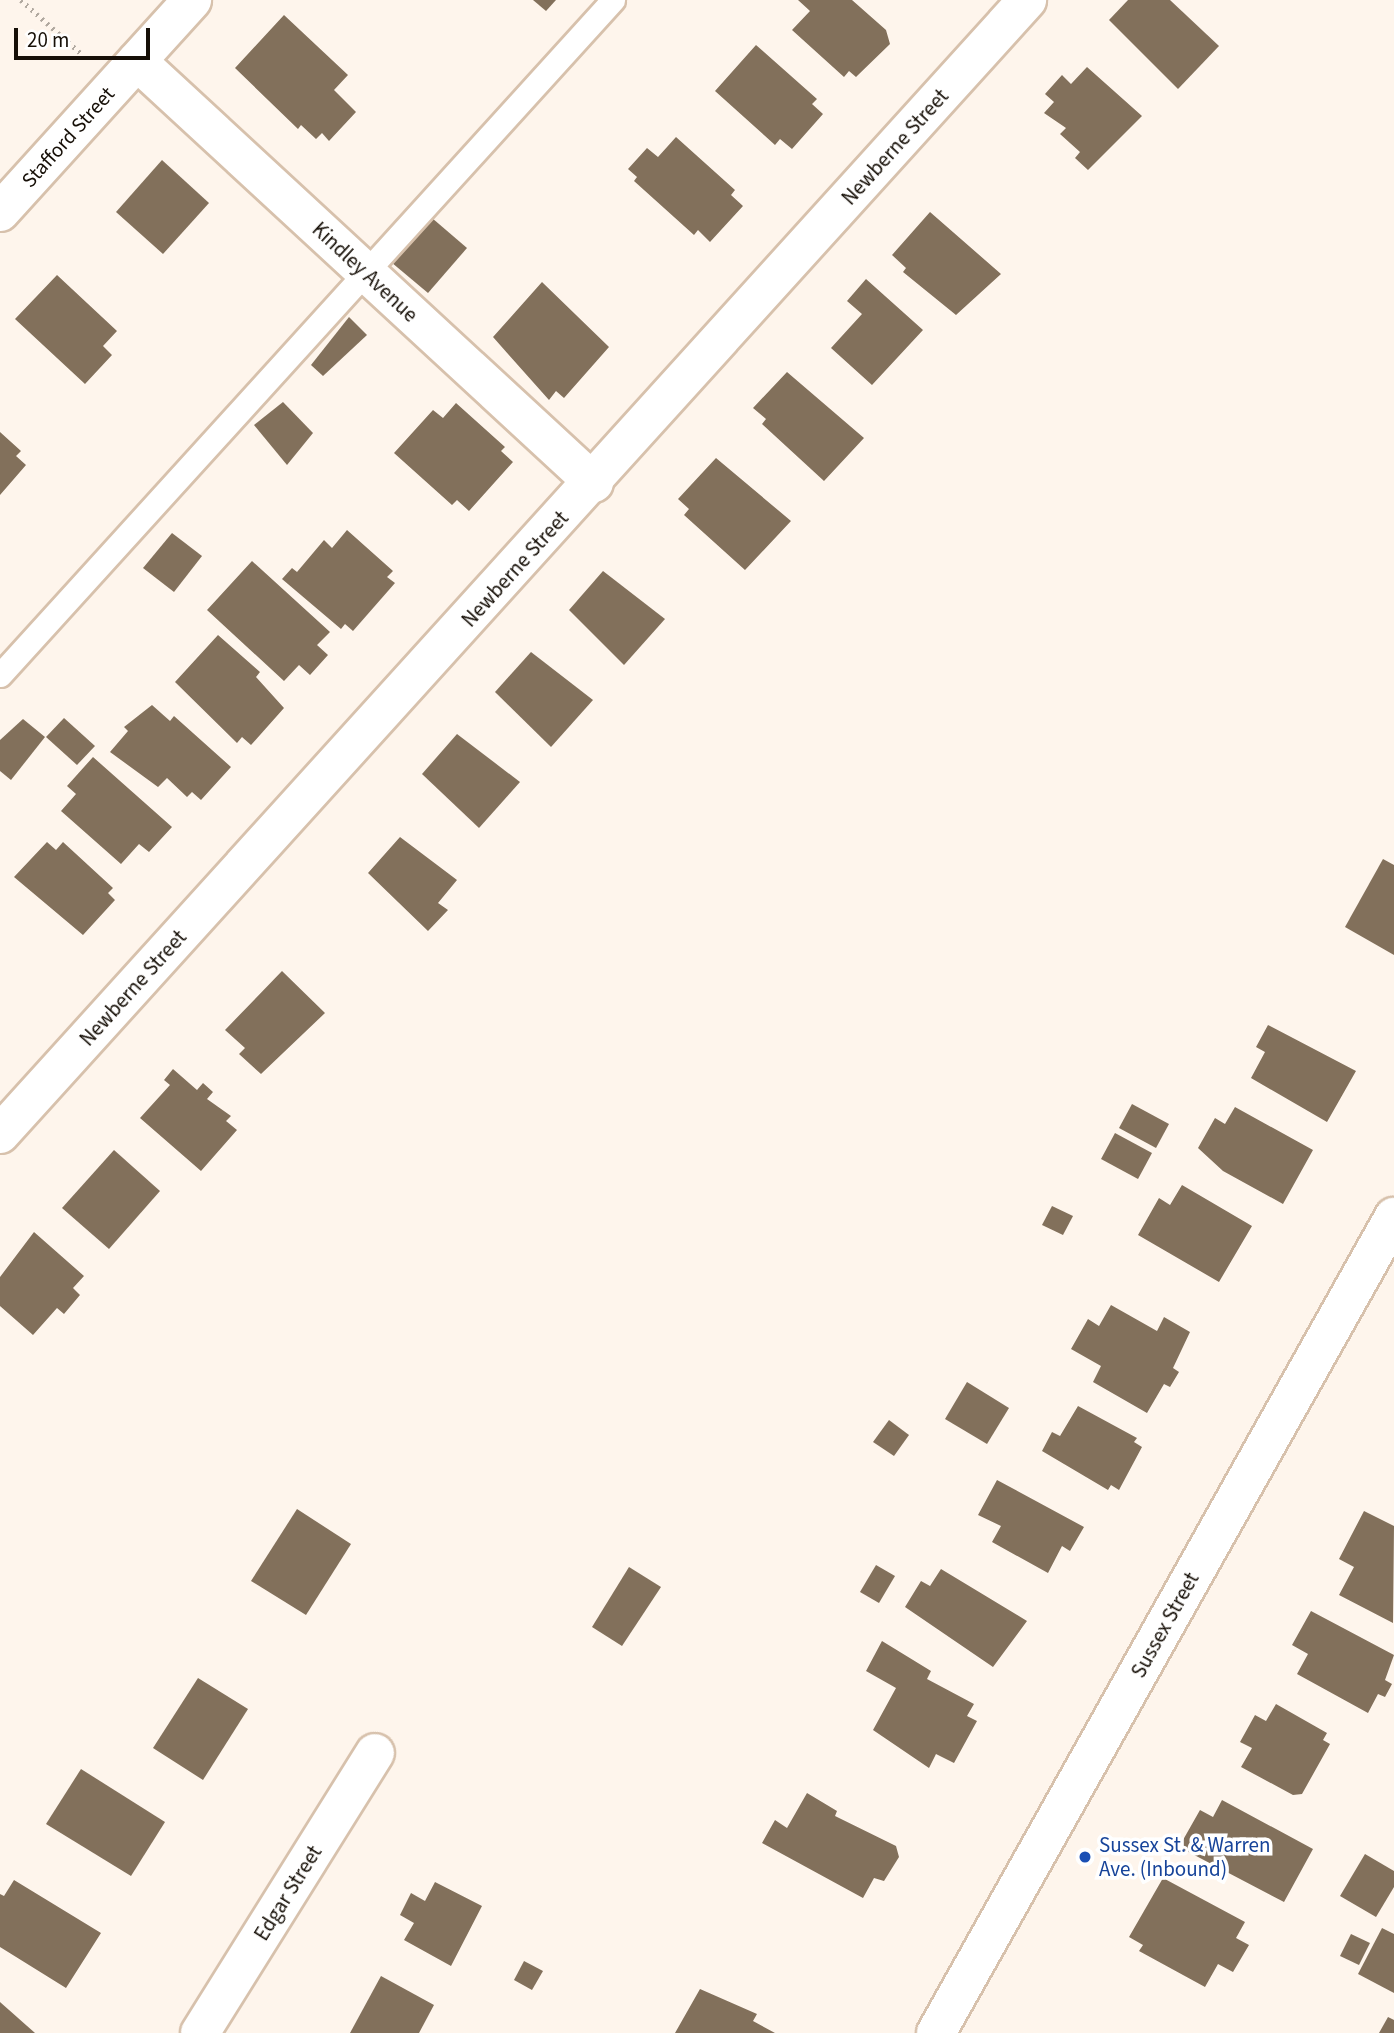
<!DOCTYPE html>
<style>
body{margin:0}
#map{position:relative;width:1394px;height:2033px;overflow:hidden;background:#fef5ec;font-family:"Source Sans 3",sans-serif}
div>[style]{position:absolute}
.building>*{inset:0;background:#82705b}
.path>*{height:4.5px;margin-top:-2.25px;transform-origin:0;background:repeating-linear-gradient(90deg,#b1a9a0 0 2px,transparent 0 7px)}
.roads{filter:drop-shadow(2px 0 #d7c1ac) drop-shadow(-2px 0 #d7c1ac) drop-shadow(0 2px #d7c1ac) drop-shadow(0 -2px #d7c1ac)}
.service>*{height:23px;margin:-11.5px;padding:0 11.5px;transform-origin:11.5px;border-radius:11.5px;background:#fff}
.minor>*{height:38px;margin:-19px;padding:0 19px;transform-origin:19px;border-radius:19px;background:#fff}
.tertiary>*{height:38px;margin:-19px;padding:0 19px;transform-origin:19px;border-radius:19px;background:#fff}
.dots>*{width:19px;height:19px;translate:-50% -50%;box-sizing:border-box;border:4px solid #fff;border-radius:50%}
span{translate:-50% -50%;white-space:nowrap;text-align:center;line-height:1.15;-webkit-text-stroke:7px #fff;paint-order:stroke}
.street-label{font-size:21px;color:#160f07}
.transit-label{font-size:21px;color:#164399}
.left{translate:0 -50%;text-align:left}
.scale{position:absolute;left:14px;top:28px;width:136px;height:32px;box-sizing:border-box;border:4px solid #160f07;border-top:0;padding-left:9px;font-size:21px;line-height:24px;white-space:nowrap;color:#160f07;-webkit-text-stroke:5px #fff;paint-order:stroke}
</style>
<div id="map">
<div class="building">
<div style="clip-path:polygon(533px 0,556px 0,546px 11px)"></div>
<div style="clip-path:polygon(798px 0,852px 0,886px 30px,890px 44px,856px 77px,849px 71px,844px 77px,792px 30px,810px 11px)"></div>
<div style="clip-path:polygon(1128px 0,1170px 0,1219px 46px,1178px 89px,1109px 20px)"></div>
<div style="clip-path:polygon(284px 15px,348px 75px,334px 90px,356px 112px,329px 141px,322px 133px,316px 139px,301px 125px,298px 129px,235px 68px)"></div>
<div style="clip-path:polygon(756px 45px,817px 99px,812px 104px,823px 114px,792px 149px,780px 139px,775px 145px,715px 91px)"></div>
<div style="clip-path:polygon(1087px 67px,1142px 116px,1088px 170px,1075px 158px,1080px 152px,1060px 134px,1066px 128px,1044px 113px,1054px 102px,1045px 94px,1062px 75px,1071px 84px)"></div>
<div style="clip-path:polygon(676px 137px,735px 190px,731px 195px,743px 206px,710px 242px,698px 230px,694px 235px,634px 181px,637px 177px,628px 169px,647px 148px,658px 157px)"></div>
<div style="clip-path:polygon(162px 160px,209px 203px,163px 254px,116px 212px)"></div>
<div style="clip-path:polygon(425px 212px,467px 248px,428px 293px,385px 257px)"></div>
<div style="clip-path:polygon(930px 212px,1001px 274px,956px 315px,903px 272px,906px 268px,892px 255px)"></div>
<div style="clip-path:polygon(57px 275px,117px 331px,103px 346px,112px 355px,85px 384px,15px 319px)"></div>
<div style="clip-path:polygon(866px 279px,923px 330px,872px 385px,831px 348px,862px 314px,847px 301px)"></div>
<div style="clip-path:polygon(542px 282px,609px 347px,564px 398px,556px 391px,549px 400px,493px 337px)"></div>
<div style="clip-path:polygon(349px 317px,367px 335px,323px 376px,311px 365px)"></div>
<div style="clip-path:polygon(787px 372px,864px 438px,824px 481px,762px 424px,766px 419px,753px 408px)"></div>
<div style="clip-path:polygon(283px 402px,313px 433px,287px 465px,254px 425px)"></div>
<div style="clip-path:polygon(456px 403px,505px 447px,501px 451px,513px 462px,469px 511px,457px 500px,452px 505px,394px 453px,433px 410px,443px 418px)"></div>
<div style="clip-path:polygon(0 432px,21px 451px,16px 456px,26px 465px,0 495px)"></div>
<div style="clip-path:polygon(716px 458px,791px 521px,745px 570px,684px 515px,689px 509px,678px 499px)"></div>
<div style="clip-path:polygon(347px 530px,393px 571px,387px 577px,395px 583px,353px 631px,345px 624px,341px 629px,282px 579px,292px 568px,297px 572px,324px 540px,332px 548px)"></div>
<div style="clip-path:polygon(172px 533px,202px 556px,174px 592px,143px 568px)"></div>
<div style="clip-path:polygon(252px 561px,330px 632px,317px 645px,328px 655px,310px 675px,299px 665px,284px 681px,207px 610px)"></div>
<div style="clip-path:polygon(603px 571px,665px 619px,624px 665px,569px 610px)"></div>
<div style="clip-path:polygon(218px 635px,260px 672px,256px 677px,284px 708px,251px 745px,242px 737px,237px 743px,175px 682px)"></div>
<div style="clip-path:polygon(531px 652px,593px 700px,551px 747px,495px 692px)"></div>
<div style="clip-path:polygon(152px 705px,170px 721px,174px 716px,231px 767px,201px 800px,192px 792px,187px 797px,167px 778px,158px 787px,110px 752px,128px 731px,124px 727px)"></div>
<div style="clip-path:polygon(64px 718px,95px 746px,77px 765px,46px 737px)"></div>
<div style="clip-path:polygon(23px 719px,45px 737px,11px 780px,0 771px,0 740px)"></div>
<div style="clip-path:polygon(457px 734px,520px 782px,479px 828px,422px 774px)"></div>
<div style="clip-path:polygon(93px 757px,172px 827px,149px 852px,139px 844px,121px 864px,61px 811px,76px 794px,67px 786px)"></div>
<div style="clip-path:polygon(400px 837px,457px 880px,438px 903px,448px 910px,428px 931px,368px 873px)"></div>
<div style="clip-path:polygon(47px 842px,56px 850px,63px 842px,113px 888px,108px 893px,115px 900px,83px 935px,14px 877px)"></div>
<div style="clip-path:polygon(1383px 859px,1394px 865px,1394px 955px,1345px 927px)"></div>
<div style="clip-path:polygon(282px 971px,325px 1013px,261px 1074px,239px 1054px,245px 1048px,225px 1030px)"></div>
<div style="clip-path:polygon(1268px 1025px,1356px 1071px,1327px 1122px,1251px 1078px,1265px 1052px,1256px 1047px)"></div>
<div style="clip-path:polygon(173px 1069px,197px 1090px,203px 1083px,213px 1092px,207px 1099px,231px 1116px,226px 1121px,237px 1130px,201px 1171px,140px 1118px,170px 1085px,164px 1080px)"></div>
<div style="clip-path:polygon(1132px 1104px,1169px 1124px,1156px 1148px,1119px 1128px)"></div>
<div style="clip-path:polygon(1235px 1107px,1313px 1150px,1283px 1204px,1223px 1171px,1198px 1148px,1215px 1118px,1225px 1124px)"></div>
<div style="clip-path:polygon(1115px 1133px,1152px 1153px,1138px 1179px,1101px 1159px)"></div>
<div style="clip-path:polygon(114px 1150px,160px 1191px,109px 1249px,62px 1208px)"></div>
<div style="clip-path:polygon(1182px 1185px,1252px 1226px,1219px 1282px,1138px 1235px,1159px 1198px,1170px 1205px)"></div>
<div style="clip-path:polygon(1052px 1206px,1073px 1216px,1063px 1235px,1042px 1225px)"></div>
<div style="clip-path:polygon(34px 1232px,84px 1276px,73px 1288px,80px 1295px,64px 1314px,57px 1308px,33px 1335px,0 1306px,0 1277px)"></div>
<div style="clip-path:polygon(1111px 1305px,1157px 1331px,1164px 1317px,1190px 1332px,1173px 1368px,1179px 1372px,1170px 1387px,1164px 1384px,1147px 1413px,1093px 1382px,1101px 1366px,1071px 1349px,1088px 1319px,1099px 1326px)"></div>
<div style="clip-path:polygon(967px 1382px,1009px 1408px,987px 1444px,945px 1419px)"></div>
<div style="clip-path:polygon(1078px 1406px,1137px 1438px,1134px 1442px,1142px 1447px,1119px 1490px,1111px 1485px,1108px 1490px,1042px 1451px,1052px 1432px,1060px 1436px)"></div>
<div style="clip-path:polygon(889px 1420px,909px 1435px,894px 1456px,873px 1442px)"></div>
<div style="clip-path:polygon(997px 1480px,1084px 1527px,1070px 1551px,1062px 1546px,1048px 1573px,992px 1542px,1001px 1526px,978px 1515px)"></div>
<div style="clip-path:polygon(297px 1509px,351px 1544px,306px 1615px,251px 1581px)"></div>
<div style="clip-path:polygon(1364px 1511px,1394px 1526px,1393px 1623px,1339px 1595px,1354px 1567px,1339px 1559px)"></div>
<div style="clip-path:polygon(876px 1565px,895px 1576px,879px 1603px,860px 1592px)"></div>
<div style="clip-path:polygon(629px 1567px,661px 1587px,622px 1646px,592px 1627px)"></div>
<div style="clip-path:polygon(941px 1569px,1027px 1621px,993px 1667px,905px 1607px,921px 1581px,930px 1586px)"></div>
<div style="clip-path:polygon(1311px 1611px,1394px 1655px,1385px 1680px,1392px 1684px,1385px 1697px,1378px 1694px,1368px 1713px,1297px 1674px,1308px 1654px,1292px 1645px)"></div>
<div style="clip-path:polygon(882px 1641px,931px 1671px,927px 1679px,974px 1704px,967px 1716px,977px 1721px,954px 1763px,936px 1754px,929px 1768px,873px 1730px,896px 1688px,866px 1671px)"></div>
<div style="clip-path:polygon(198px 1678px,248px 1709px,203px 1780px,153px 1748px)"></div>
<div style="clip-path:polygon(1276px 1704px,1327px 1733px,1323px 1740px,1330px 1744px,1302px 1794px,1293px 1795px,1241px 1767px,1252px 1748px,1240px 1742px,1255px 1715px,1266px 1721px)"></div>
<div style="clip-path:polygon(81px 1769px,165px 1822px,131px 1876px,46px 1824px)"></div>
<div style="clip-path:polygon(807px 1793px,837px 1811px,835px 1816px,896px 1846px,899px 1857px,884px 1881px,874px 1878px,863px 1898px,762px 1843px,775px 1820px,787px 1828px)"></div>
<div style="clip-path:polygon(1222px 1800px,1313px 1849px,1284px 1902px,1179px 1847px,1200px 1810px,1213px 1817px)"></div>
<div style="clip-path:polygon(1365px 1854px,1394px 1871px,1394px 1887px,1376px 1917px,1340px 1896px)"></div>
<div style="clip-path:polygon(1163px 1878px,1245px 1922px,1236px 1938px,1249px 1945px,1233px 1972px,1218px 1964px,1205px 1987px,1139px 1951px,1143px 1945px,1129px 1937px)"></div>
<div style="clip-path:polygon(14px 1880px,101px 1933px,66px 1988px,0 1947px,0 1894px,4px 1896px)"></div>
<div style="clip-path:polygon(435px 1882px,482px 1906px,451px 1966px,404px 1940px,414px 1923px,400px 1915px,411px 1893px,425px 1901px)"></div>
<div style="clip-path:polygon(1382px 1928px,1394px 1934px,1394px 1993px,1358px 1974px)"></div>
<div style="clip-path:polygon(1351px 1934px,1370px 1943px,1359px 1965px,1340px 1956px)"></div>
<div style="clip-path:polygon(524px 1961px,543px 1971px,532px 1990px,514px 1980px)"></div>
<div style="clip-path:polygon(381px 1976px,434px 2005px,419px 2033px,350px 2033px)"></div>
<div style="clip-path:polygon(700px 1989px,757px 2014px,753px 2021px,775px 2033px,675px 2033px)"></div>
<div style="clip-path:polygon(0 2002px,35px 2033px,0 2033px)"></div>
<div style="clip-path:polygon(1388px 2017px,1394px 2020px,1394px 2033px,1379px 2033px)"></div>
</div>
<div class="path">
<div style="left:21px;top:0;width:83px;rotate:41.6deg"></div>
</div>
<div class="roads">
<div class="service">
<div style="left:0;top:675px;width:912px;rotate:-47.76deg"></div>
</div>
<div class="minor">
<div style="left:137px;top:61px;width:622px;rotate:42.72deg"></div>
<div style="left:0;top:212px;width:286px;rotate:-47.8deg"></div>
<div style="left:0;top:1134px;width:1530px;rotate:-47.83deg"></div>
<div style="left:200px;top:2033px;width:330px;rotate:-58deg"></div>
</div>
<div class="tertiary">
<div style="left:936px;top:2033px;width:936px;rotate:-60.7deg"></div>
</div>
</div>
<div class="dots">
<div style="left:1085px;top:1857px;background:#1a4fb4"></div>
</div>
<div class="street-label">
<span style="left:68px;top:137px;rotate:-48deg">Stafford Street</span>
<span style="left:895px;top:147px;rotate:-48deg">Newberne Street</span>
<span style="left:365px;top:272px;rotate:43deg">Kindley Avenue</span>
<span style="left:515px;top:569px;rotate:-48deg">Newberne Street</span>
<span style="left:133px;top:988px;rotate:-48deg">Newberne Street</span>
<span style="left:1165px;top:1625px;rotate:-61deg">Sussex Street</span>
<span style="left:288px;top:1893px;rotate:-58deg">Edgar Street</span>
</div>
<div class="transit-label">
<span class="left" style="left:1099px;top:1857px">Sussex St. &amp; Warren<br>Ave. (Inbound)</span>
</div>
<div class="scale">20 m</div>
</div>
